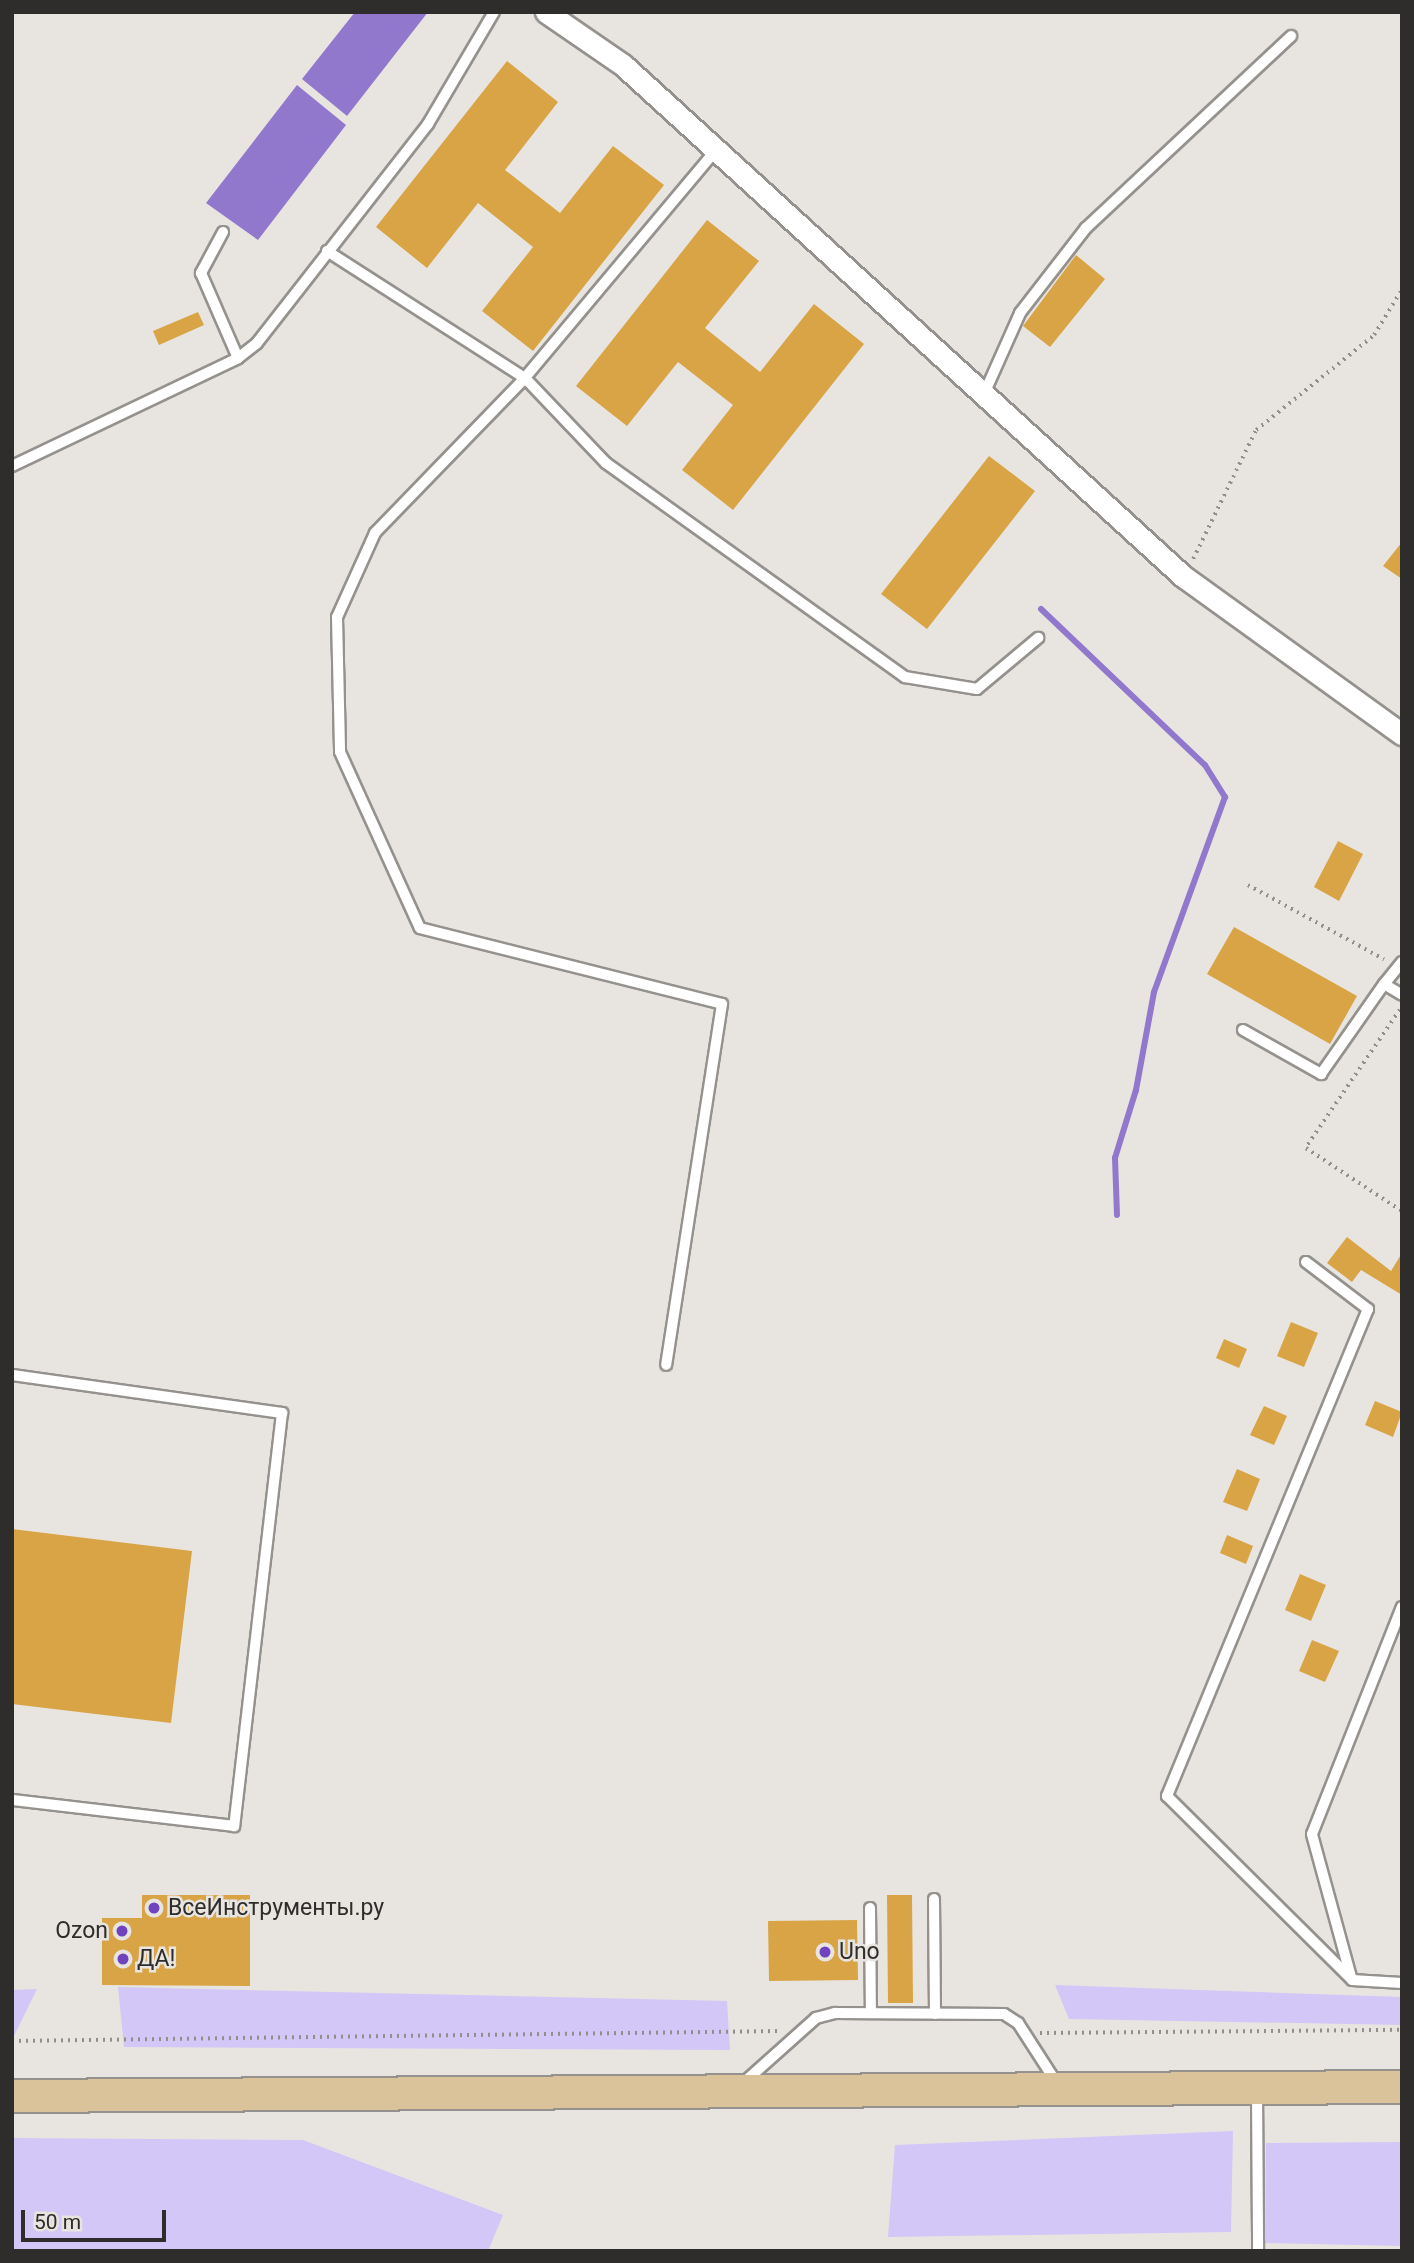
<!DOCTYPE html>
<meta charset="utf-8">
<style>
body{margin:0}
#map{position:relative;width:1414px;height:2263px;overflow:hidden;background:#e8e5e1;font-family:Roboto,sans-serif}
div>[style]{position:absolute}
.green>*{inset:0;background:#d2c7f6}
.water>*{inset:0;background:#9178cd}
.stream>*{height:6px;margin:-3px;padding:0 3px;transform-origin:3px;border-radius:3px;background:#9178cd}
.building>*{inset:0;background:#d9a445}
.path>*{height:3.5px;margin-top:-1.75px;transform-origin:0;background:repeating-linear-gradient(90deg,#918f8c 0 2px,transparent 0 7px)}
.roads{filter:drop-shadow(2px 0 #95928e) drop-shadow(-2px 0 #95928e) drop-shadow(0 2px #95928e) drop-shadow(0 -2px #95928e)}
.service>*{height:10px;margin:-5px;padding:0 5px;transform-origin:5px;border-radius:5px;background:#fff}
.minor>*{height:21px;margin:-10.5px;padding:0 10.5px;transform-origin:10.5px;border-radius:10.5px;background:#fff}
.primary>*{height:32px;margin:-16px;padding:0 16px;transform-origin:16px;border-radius:16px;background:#dac29a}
.dots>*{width:19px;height:19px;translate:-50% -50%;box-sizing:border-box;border:4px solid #e8e5e1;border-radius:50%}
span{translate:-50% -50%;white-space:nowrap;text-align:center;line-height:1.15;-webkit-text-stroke:5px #e8e5e1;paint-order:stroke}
.poi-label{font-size:23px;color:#2e2d2b}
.left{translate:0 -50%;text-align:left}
.right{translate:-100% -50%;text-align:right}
.frame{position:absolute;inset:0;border:14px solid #2e2d2b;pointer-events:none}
.scale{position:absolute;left:21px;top:2210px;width:145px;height:32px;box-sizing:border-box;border:4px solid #2e2d2b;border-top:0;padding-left:9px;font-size:21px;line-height:24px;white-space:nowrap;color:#2e2d2b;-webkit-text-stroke:5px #e8e5e1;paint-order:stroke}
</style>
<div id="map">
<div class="green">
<div style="clip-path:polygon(1055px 1985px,1402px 1997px,1402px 2025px,1069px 2019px)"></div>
<div style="clip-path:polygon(118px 1987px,727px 2001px,730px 2050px,124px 2047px)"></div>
<div style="clip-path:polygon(37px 1989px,12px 2040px,12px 1990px)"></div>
<div style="clip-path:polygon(1233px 2131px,1231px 2232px,888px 2237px,895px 2145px)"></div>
<div style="clip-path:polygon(12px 2138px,303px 2140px,503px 2215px,488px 2251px,12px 2251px)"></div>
<div style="clip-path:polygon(1402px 2142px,1402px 2246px,1265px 2243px,1266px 2143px)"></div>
</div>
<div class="water">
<div style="clip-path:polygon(355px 12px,428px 12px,347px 116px,302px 79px)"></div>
<div style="clip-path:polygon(297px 85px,346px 125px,258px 240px,206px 203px)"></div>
</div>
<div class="stream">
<div style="left:1041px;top:609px;width:226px;rotate:43.6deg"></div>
<div style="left:1205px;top:765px;width:38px;rotate:58deg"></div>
<div style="left:1225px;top:797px;width:208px;rotate:110deg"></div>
<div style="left:1154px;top:992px;width:100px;rotate:100.4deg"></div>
<div style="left:1136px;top:1090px;width:71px;rotate:107.2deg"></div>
<div style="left:1115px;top:1158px;width:57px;rotate:88deg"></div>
</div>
<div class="building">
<div style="clip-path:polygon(507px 61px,558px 102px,505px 170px,560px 213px,613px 146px,664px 185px,533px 351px,482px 311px,533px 247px,478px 203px,427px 268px,376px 227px)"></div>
<div style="clip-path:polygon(707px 220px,759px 261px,705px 328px,760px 372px,814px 304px,864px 344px,733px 510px,682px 470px,733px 405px,678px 362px,627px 426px,576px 386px)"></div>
<div style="clip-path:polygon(1076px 255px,1105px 279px,1050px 347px,1023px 326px)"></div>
<div style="clip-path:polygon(198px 312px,204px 325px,159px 345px,153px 331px)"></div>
<div style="clip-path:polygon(989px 456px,1035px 491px,927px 629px,881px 594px)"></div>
<div style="clip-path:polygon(1402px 542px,1402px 579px,1383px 566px)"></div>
<div style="clip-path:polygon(1338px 841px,1363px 854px,1339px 901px,1314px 887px)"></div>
<div style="clip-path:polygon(1234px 927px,1357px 996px,1330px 1044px,1207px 974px)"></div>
<div style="clip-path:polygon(1347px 1237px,1391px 1271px,1402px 1253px,1402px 1295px,1361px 1270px,1352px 1282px,1327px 1263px)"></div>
<div style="clip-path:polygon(1291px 1322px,1318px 1333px,1304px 1367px,1277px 1356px)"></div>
<div style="clip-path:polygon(1224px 1339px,1247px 1349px,1239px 1368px,1216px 1358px)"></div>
<div style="clip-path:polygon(1375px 1401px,1402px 1412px,1393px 1437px,1365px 1425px)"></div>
<div style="clip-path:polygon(1264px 1406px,1287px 1416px,1274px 1445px,1250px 1435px)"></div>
<div style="clip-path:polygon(1237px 1469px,1260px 1479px,1247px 1511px,1223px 1502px)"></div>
<div style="clip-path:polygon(12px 1529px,192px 1551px,171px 1723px,12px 1704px)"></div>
<div style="clip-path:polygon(1227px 1535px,1253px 1546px,1246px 1564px,1220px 1553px)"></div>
<div style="clip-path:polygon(1300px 1574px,1326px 1585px,1311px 1621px,1285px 1610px)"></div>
<div style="clip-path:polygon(1312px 1640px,1339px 1651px,1325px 1682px,1299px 1671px)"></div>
<div style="clip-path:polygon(142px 1895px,250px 1895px,250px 1986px,102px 1985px,102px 1918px,142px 1918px)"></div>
<div style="clip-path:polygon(887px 1895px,912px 1895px,913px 2003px,888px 2003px)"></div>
<div style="clip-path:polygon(857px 1920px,858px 1980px,769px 1981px,768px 1921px)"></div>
</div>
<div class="path">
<div style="left:1193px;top:559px;width:144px;rotate:-64deg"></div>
<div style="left:1256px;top:430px;width:151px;rotate:-38.8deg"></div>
<div style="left:1374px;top:335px;width:54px;rotate:-58.7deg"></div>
<div style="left:1248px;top:885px;width:155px;rotate:28.6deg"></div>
<div style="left:1400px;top:1010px;width:167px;rotate:124.3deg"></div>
<div style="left:1306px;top:1148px;width:115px;rotate:33.3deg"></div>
<div style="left:1040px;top:2033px;width:362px;rotate:-0.5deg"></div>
<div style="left:12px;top:2041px;width:767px;rotate:-0.75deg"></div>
</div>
<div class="roads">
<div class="service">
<div style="left:716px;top:150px;width:297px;rotate:130deg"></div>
<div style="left:525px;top:378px;width:117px;rotate:46.4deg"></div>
<div style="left:606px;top:463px;width:368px;rotate:35.6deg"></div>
<div style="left:905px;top:677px;width:73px;rotate:9.5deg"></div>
<div style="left:977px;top:689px;width:80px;rotate:-39.9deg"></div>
<div style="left:223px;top:232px;width:47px;rotate:118.2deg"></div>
<div style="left:201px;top:273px;width:93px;rotate:66.5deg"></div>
<div style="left:327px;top:251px;width:235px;rotate:32.7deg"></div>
<div style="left:525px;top:378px;width:216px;rotate:134.1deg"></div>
<div style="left:375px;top:533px;width:92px;rotate:114.3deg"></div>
<div style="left:337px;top:617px;width:135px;rotate:88.7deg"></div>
<div style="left:340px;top:752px;width:193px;rotate:65.6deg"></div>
<div style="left:420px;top:928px;width:311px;rotate:14.1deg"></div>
<div style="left:722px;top:1004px;width:365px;rotate:98.8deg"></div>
<div style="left:984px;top:394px;width:89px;rotate:-66deg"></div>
<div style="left:1020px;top:313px;width:108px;rotate:-52.2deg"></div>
<div style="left:1086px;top:228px;width:281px;rotate:-43.1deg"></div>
<div style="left:12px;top:466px;width:250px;rotate:-25.5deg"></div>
<div style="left:238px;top:358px;width:24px;rotate:-38deg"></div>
<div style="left:257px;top:343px;width:278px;rotate:-52deg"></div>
<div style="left:428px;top:124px;width:130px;rotate:-59.5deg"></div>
<div style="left:1402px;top:962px;width:28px;rotate:129deg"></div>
<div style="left:1384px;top:984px;width:21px;rotate:31deg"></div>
<div style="left:1243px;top:1030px;width:90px;rotate:29.4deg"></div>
<div style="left:1321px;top:1074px;width:110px;rotate:-55deg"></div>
<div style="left:1306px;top:1262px;width:78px;rotate:37.2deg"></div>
<div style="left:1368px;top:1309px;width:527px;rotate:112.43deg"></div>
<div style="left:1167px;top:1796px;width:261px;rotate:44.8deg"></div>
<div style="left:1352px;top:1980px;width:50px;rotate:3.4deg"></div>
<div style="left:12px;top:1375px;width:273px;rotate:8deg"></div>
<div style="left:282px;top:1413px;width:416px;rotate:96.6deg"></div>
<div style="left:234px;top:1826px;width:224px;rotate:-173.3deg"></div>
<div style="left:934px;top:1899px;width:115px;rotate:89.5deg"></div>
<div style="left:870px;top:1908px;width:105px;rotate:89.5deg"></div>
<div style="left:1351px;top:1977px;width:148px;rotate:-105.3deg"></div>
<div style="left:1312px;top:1834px;width:244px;rotate:-68.4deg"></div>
<div style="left:741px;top:2085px;width:101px;rotate:-41.8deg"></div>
<div style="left:816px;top:2018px;width:20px;rotate:-15deg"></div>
<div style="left:835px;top:2013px;width:169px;rotate:0.3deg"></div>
<div style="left:1004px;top:2014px;width:17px;rotate:33deg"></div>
<div style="left:1018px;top:2023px;width:74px;rotate:57.2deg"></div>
<div style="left:1257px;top:2091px;width:160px;rotate:89.6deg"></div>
</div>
<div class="minor">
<div style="left:546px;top:12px;width:93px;rotate:34.5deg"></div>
<div style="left:623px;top:65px;width:760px;rotate:42.39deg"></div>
<div style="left:1184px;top:577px;width:269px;rotate:35.8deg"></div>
</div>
<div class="primary">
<div style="left:12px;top:2096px;width:1390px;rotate:-0.37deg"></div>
</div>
</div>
<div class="dots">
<div style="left:154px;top:1908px;background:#7044bc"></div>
<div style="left:122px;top:1931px;background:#7044bc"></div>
<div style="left:825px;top:1952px;background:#7044bc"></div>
<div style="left:123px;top:1959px;background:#7044bc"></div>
</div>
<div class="poi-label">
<span class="left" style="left:168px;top:1908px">ВсеИнструменты.ру</span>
<span class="right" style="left:108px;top:1931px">Ozon</span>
<span class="left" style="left:839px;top:1952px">Uno</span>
<span class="left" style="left:137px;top:1959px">ДА!</span>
</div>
<div class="frame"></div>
<div class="scale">50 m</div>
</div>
